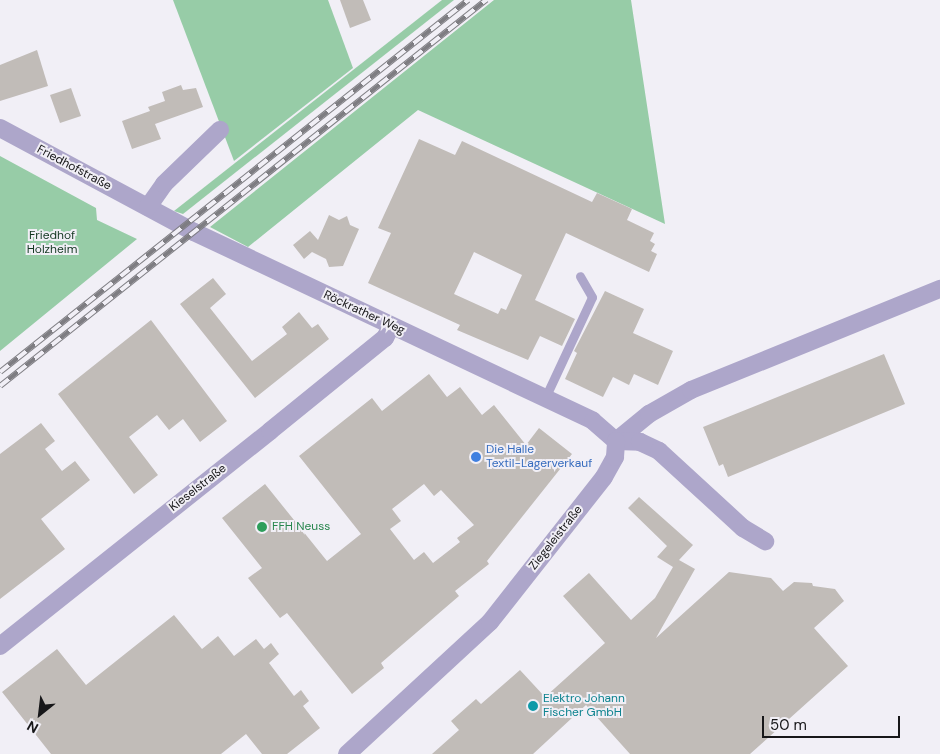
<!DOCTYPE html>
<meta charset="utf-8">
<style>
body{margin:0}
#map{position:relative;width:940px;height:754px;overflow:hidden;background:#f1eff6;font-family:"DM Sans",sans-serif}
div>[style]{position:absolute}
.green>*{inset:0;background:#97cca7}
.building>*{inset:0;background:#c1bcb8}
.service>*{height:9px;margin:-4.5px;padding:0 4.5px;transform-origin:4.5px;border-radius:4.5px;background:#ada6ca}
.minor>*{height:18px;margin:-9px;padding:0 9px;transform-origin:9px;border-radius:9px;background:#ada6ca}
.rail>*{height:5.5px;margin-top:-2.75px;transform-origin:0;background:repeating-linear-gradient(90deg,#f1eff6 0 11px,#7e7d82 0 22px);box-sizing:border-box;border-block:1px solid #7e7d82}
.dots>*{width:14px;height:14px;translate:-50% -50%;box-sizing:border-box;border:2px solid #f1eff6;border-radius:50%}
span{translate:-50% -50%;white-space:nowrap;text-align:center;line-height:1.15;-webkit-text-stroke:4px #f1eff6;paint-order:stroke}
.street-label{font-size:12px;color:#171719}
.park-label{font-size:12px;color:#133721}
.shop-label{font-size:12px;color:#366cbe}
.left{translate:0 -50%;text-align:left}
.leisure-label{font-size:12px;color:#27864d}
.culture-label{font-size:12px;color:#0d838f}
.north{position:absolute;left:15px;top:689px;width:50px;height:50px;-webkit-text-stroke:4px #f1eff6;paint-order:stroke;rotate:209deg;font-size:14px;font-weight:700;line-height:20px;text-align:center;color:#171719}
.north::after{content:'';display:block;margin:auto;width:18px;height:22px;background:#171719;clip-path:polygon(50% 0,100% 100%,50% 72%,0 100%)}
.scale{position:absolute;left:762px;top:716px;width:138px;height:22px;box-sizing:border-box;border:2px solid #171719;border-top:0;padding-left:6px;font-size:15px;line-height:18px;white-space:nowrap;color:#171719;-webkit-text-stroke:4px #f1eff6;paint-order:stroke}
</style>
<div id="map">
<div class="green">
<div style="clip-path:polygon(173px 0,328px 0,353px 68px,234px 161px)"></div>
<div style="clip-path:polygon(442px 0,454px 0,183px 214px,174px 211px)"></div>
<div style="clip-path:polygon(494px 0,631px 0,665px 224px,418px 110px,248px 247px,210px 227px)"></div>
<div style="clip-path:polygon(0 156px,96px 208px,97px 220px,137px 239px,0 351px)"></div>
</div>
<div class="building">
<div style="clip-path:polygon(340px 0,363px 0,371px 20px,350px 28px)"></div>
<div style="clip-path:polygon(37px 50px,48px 86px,0 101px,0 65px)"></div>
<div style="clip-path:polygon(181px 85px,183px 90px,196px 88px,203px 107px,155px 124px,161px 139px,132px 149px,122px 121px,150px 111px,148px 107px,165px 101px,162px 92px)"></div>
<div style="clip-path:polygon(71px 88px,81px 116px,60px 123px,50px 95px)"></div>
<div style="clip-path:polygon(evenodd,419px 139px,455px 155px,462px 141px,592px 202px,597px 193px,632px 209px,627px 220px,654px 233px,650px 241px,655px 244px,651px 251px,657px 254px,649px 272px,566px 233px,535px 300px,575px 319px,562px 346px,540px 336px,528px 360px,457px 330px,460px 325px,368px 283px,391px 233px,378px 228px,419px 139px,474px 252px,522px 275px,506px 310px,501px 308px,498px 314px,454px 294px,474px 252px)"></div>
<div style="clip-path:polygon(329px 215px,339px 220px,347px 216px,350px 225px,359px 229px,343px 266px,329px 267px,326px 259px,312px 252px,304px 259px,293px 245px,310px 231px,318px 240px)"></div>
<div style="clip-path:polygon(213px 278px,226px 294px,210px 308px,252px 361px,287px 334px,282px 327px,299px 312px,312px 328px,318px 324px,329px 339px,255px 398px,180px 304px)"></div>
<div style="clip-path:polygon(605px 291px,644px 309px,633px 333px,673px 351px,658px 385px,634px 374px,629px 385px,613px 377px,603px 397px,565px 379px,577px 353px,574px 351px)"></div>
<div style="clip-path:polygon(151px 320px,227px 421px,200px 442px,183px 419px,169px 430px,157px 415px,129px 437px,158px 475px,134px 494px,58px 394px)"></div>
<div style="clip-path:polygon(884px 354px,905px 404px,728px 477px,723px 464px,719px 466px,703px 427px)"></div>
<div style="clip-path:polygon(evenodd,429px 374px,447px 397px,460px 387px,482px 415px,494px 405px,526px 445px,539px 428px,572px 454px,487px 561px,489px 564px,455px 591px,459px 596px,381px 663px,384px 668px,352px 694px,287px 613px,280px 618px,248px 578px,262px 568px,222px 518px,265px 484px,327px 561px,361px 534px,299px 456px,372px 398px,382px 411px,429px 374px,424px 484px,434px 496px,441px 490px,474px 525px,457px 538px,460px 542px,433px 563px,424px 552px,414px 560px,390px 529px,401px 521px,392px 509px,424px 484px)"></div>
<div style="clip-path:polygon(41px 423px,55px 441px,45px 449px,62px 471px,75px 461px,90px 480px,41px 519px,65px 549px,0 599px,0 454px)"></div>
<div style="clip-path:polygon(639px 497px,693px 545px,679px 560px,695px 569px,656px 638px,729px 572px,771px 578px,783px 591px,794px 582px,812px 583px,813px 586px,835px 589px,844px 601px,814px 628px,848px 666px,750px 754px,630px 754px,586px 705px,533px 754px,432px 754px,459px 730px,451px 721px,476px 699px,481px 704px,520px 670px,545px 697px,605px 643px,563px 596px,589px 573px,631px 620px,655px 598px,673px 567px,657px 557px,667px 546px,628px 508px)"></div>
<div style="clip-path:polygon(174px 615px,202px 649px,218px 636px,234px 656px,256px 639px,264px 649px,271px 643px,279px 654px,269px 663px,294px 696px,301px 690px,309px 701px,303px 706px,320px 728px,287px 754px,262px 754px,246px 734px,221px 754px,51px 754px,2px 692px,57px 649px,86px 685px)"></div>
</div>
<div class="service">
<div style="left:545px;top:398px;width:111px;rotate:-65deg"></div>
<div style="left:592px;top:297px;width:24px;rotate:-120deg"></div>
</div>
<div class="minor">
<div style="left:0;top:128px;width:220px;rotate:28.2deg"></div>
<div style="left:194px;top:232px;width:441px;rotate:25.3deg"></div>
<div style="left:593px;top:421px;width:30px;rotate:41deg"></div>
<div style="left:148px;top:207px;width:28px;rotate:-55deg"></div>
<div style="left:164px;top:184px;width:78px;rotate:-44deg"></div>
<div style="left:616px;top:441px;width:43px;rotate:-39.3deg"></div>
<div style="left:649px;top:414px;width:48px;rotate:-29.7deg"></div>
<div style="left:691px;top:390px;width:269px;rotate:-22.1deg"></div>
<div style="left:616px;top:441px;width:24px;rotate:2deg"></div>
<div style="left:640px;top:442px;width:21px;rotate:25deg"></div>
<div style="left:659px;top:451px;width:114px;rotate:42.5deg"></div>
<div style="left:743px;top:528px;width:26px;rotate:31deg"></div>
<div style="left:0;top:646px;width:345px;rotate:-38.5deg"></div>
<div style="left:270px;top:431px;width:148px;rotate:-39deg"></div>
<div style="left:385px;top:338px;width:13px;rotate:-63deg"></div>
<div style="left:347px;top:754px;width:195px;rotate:-42.7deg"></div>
<div style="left:490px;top:622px;width:184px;rotate:-51.8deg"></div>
<div style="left:604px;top:477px;width:23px;rotate:-61deg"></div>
<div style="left:615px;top:457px;width:16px;rotate:-86deg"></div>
</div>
<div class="rail">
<div style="left:0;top:372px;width:598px;rotate:-38.48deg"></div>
<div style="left:0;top:386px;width:621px;rotate:-38.46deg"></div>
</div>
<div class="dots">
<div style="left:476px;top:457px;background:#3f7fe0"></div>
<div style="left:262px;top:527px;background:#2e9e5b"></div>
<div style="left:533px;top:706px;background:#0f9aa8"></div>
</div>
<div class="street-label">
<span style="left:74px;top:168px;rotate:28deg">Friedhofstraße</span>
<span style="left:364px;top:313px;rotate:25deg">Röckrather Weg</span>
<span style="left:198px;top:488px;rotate:-38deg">Kieselstraße</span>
<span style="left:556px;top:538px;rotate:-52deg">Ziegeleistraße</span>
</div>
<div class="park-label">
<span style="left:52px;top:243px">Friedhof<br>Holzheim</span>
</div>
<div class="shop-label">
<span class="left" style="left:486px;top:457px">Die Halle<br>Textil-Lagerverkauf</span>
</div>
<div class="leisure-label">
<span class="left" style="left:272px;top:527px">FFH Neuss</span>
</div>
<div class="culture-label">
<span class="left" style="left:543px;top:706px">Elektro Johann<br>Fischer GmbH</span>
</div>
<div class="north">N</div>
<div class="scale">50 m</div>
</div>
